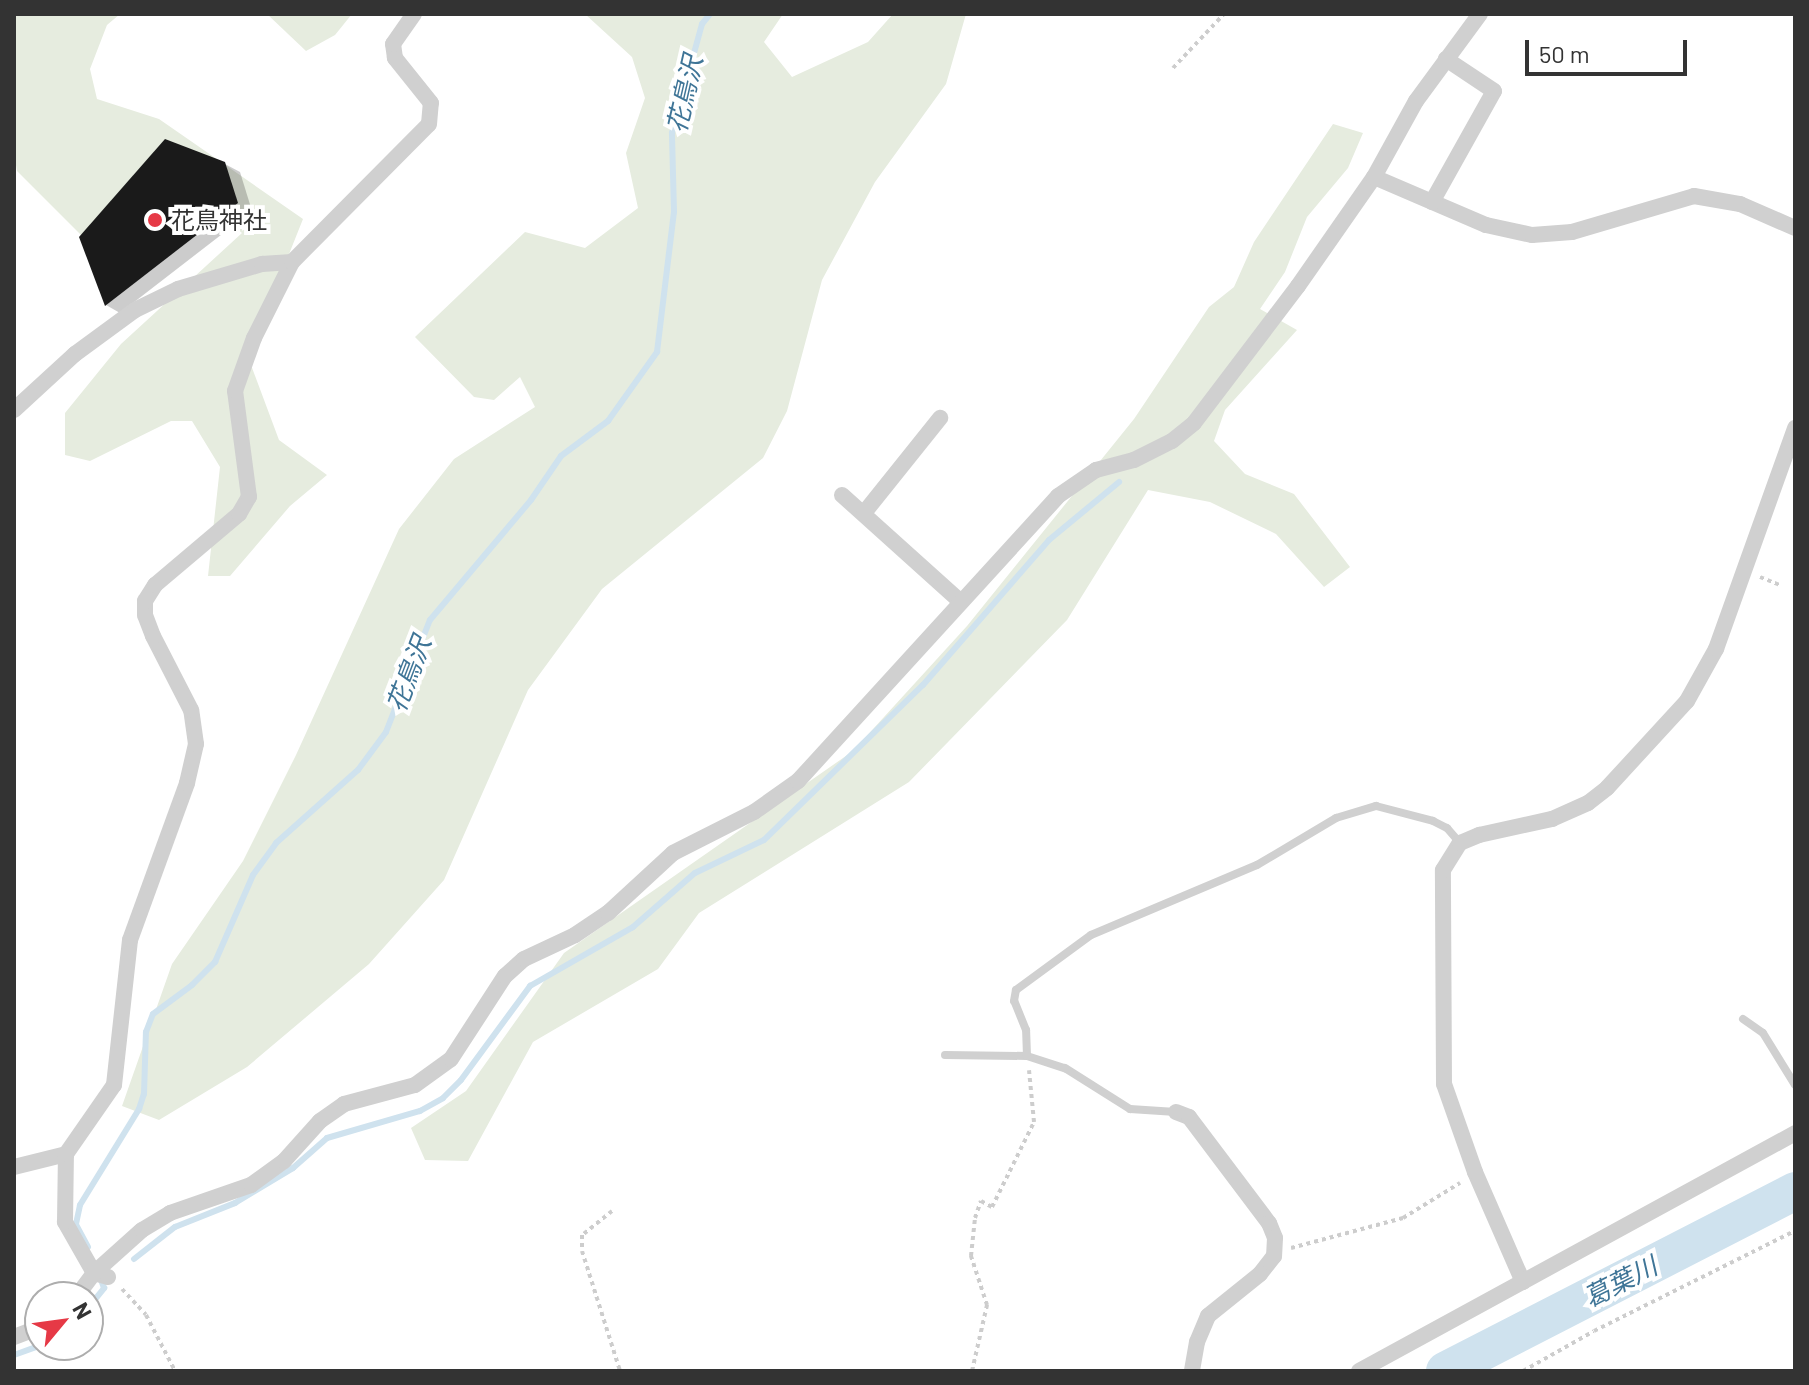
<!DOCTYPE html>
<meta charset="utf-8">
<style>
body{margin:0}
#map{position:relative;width:1809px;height:1385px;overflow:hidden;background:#fff;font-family:Barlow,"Noto Sans JP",sans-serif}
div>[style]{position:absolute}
.green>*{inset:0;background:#e6ecdf}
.shadow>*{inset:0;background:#0003}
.stream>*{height:6px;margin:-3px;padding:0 3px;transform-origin:3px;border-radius:3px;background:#cfe2ee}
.river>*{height:38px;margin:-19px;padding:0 19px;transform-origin:19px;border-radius:19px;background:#cfe2ee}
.building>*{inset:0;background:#1a1a1a}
.path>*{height:4px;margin-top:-2px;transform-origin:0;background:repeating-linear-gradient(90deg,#cdcdcd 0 4px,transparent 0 8px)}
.lane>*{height:8px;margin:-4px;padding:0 4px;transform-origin:4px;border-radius:4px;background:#d0d0d0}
.street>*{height:16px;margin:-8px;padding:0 8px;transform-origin:8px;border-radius:8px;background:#d0d0d0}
.dots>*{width:22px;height:22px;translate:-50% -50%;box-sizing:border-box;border:4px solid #fff;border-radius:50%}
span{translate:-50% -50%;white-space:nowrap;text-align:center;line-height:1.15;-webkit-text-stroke:8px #fff;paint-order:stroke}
.poi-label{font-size:24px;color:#333}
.left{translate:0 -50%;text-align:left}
.water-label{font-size:26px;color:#3f7597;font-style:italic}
.frame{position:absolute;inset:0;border:16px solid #333;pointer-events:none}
.north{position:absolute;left:24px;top:1281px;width:80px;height:80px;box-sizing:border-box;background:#fff;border:2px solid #adadad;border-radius:50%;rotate:61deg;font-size:22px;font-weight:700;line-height:32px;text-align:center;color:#333}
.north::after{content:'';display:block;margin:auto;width:28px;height:36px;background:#e63946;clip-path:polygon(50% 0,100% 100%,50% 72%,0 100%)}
.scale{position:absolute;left:1525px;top:40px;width:162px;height:36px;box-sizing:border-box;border:4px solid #333;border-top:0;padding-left:10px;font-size:24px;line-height:28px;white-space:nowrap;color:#333;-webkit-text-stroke:6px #fff;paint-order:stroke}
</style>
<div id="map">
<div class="green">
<div style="clip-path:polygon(14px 14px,120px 14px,107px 25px,90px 69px,97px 99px,159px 119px,303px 219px,248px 357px,279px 440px,327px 475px,290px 506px,230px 576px,208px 576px,220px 467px,192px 421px,171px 421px,90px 461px,65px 455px,65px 413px,121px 344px,242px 233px,177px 181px,101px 255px,17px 171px,14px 153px)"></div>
<div style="clip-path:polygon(267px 14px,352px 14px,335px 35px,306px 51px)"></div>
<div style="clip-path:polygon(585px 14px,783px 14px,764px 42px,792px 77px,868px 42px,893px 14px,966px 14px,946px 84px,875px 182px,822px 280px,787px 411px,763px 458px,602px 589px,528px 690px,444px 880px,369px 964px,247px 1067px,159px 1120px,122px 1106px,172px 964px,243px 861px,296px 755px,399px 529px,454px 459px,535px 407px,520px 377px,494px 400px,474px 397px,415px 337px,525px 232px,585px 248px,638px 208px,626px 153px,645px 98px,632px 57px)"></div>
<div style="clip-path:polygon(1333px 124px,1363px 133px,1348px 168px,1307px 217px,1285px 272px,1260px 309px,1297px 330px,1225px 410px,1214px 441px,1245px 474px,1294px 494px,1350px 567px,1324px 587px,1276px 534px,1210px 502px,1148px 490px,1067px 620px,909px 782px,699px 913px,658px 969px,533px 1042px,468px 1161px,425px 1160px,411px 1128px,466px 1091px,564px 953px,853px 751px,967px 626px,1134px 419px,1209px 307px,1234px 287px,1254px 242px)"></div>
</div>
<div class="shadow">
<div style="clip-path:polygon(225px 164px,240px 172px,252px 211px,120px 313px,106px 305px)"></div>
</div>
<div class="stream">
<div style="left:88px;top:1247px;width:26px;rotate:-118deg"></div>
<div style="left:76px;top:1224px;width:19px;rotate:-78deg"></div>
<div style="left:80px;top:1205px;width:113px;rotate:-58.4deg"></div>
<div style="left:139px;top:1109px;width:16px;rotate:-72deg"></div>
<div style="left:144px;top:1094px;width:62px;rotate:-88.2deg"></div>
<div style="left:146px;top:1032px;width:19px;rotate:-69deg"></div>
<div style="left:153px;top:1014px;width:49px;rotate:-36.6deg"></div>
<div style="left:192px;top:985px;width:33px;rotate:-45deg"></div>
<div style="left:215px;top:962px;width:95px;rotate:-66.4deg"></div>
<div style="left:253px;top:875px;width:39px;rotate:-54deg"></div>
<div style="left:276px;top:843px;width:110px;rotate:-41.7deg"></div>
<div style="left:358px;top:770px;width:47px;rotate:-53.6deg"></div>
<div style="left:386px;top:732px;width:120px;rotate:-68.6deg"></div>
<div style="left:430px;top:620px;width:157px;rotate:-49.9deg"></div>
<div style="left:531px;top:500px;width:53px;rotate:-55.7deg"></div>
<div style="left:561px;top:456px;width:59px;rotate:-36.7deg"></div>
<div style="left:608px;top:421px;width:85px;rotate:-54.6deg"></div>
<div style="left:657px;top:352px;width:141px;rotate:-83.1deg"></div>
<div style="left:674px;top:212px;width:79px;rotate:-91.5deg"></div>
<div style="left:672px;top:133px;width:113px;rotate:-74.6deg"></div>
<div style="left:702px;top:24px;width:13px;rotate:-51deg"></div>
<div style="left:134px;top:1259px;width:52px;rotate:-38deg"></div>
<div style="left:175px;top:1227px;width:65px;rotate:-21.8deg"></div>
<div style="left:235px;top:1203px;width:68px;rotate:-31.1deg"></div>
<div style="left:293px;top:1168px;width:45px;rotate:-41.4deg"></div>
<div style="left:327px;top:1138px;width:97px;rotate:-16.2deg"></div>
<div style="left:420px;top:1111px;width:26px;rotate:-29deg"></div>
<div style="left:443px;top:1098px;width:25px;rotate:-45deg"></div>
<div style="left:461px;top:1080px;width:117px;rotate:-53.7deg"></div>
<div style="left:530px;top:986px;width:119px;rotate:-29.8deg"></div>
<div style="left:633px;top:927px;width:82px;rotate:-41.1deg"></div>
<div style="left:695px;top:873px;width:76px;rotate:-25.6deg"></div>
<div style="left:764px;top:840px;width:222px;rotate:-44.3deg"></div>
<div style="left:923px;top:685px;width:192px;rotate:-49deg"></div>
<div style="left:1049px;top:540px;width:91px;rotate:-39.6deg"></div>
<div style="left:88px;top:1308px;width:26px;rotate:-51deg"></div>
<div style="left:104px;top:1288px;width:12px;rotate:-110deg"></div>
<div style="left:14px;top:1355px;width:29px;rotate:-20deg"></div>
</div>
<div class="river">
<div style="left:1445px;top:1371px;width:394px;rotate:-27.2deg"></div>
</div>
<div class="building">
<div style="clip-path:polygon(165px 139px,225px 162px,238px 203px,105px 306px,79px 237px)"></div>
</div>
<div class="path">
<div style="left:1173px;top:68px;width:74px;rotate:-46.6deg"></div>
<div style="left:1760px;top:577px;width:22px;rotate:22deg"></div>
<div style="left:612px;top:1211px;width:38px;rotate:141deg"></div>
<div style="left:582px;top:1235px;width:16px;rotate:90deg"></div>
<div style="left:582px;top:1251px;width:126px;rotate:72.4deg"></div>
<div style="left:1291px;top:1248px;width:116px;rotate:-15deg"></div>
<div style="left:1403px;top:1218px;width:67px;rotate:-31.6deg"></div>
<div style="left:122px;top:1289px;width:35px;rotate:47deg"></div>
<div style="left:146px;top:1315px;width:63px;rotate:62.6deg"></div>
<div style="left:972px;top:1371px;width:68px;rotate:-77.2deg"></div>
<div style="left:987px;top:1305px;width:52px;rotate:-108.1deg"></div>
<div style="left:971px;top:1256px;width:38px;rotate:-84deg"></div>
<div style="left:975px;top:1218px;width:18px;rotate:-71deg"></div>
<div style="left:981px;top:1201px;width:13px;rotate:29deg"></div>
<div style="left:992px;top:1207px;width:95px;rotate:-63.7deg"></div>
<div style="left:1034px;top:1122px;width:52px;rotate:-95.5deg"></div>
<div style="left:1523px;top:1371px;width:81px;rotate:-29.4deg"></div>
<div style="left:1594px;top:1331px;width:225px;rotate:-26.5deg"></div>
</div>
<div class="lane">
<div style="left:1743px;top:1019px;width:24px;rotate:35deg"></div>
<div style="left:1763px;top:1033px;width:61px;rotate:58.4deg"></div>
<div style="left:945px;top:1055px;width:82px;rotate:0.7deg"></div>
<div style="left:1027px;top:1056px;width:40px;rotate:18deg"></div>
<div style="left:1065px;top:1068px;width:77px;rotate:32.2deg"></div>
<div style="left:1130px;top:1109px;width:46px;rotate:3.7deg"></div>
<div style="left:1027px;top:1056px;width:26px;rotate:-92deg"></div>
<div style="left:1026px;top:1030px;width:31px;rotate:-112deg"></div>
<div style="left:1014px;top:1001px;width:11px;rotate:-80deg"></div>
<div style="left:1016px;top:990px;width:93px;rotate:-36.3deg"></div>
<div style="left:1091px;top:935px;width:180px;rotate:-22.9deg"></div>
<div style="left:1257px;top:865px;width:92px;rotate:-30.7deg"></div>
<div style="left:1336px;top:818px;width:42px;rotate:-16.7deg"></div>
<div style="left:1376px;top:806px;width:59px;rotate:14.7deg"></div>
<div style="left:1433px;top:821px;width:16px;rotate:27deg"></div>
<div style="left:1447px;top:828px;width:20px;rotate:49deg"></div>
</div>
<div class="street">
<div style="left:1374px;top:177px;width:122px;rotate:23.2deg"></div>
<div style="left:1486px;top:225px;width:47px;rotate:12.3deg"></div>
<div style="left:1532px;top:235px;width:40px;rotate:-4.3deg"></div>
<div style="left:1572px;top:232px;width:127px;rotate:-16.4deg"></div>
<div style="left:1694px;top:196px;width:47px;rotate:9.9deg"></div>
<div style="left:1740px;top:204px;width:60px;rotate:23.6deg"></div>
<div style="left:1432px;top:202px;width:127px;rotate:-60.8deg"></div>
<div style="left:1494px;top:91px;width:58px;rotate:-146.3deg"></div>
<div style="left:14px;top:410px;width:83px;rotate:-42.6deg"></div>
<div style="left:75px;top:354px;width:74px;rotate:-36.3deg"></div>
<div style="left:135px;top:310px;width:48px;rotate:-26deg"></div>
<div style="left:178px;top:289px;width:88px;rotate:-16.6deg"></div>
<div style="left:262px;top:264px;width:30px;rotate:-4deg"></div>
<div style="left:842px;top:495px;width:160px;rotate:42deg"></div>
<div style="left:864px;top:513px;width:122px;rotate:-51.3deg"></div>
<div style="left:1176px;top:1112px;width:14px;rotate:21deg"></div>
<div style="left:1189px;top:1117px;width:133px;rotate:53deg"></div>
<div style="left:1269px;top:1223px;width:16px;rotate:68deg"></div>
<div style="left:1275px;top:1238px;width:18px;rotate:93deg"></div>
<div style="left:1274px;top:1256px;width:23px;rotate:128deg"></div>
<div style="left:1260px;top:1274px;width:67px;rotate:141.1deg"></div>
<div style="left:1208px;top:1316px;width:28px;rotate:113deg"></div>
<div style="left:1197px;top:1342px;width:29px;rotate:100deg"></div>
<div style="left:14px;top:1167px;width:54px;rotate:-14deg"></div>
<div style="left:108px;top:1277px;width:15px;rotate:-164deg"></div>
<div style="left:94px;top:1273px;width:59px;rotate:-119.6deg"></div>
<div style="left:65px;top:1222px;width:68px;rotate:-89.2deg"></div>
<div style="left:66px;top:1154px;width:84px;rotate:-55.2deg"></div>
<div style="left:114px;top:1085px;width:146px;rotate:-83.7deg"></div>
<div style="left:130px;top:940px;width:167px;rotate:-70deg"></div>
<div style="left:187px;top:783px;width:40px;rotate:-77deg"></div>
<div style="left:196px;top:744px;width:34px;rotate:-98deg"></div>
<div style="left:191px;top:710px;width:83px;rotate:-117.2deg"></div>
<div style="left:153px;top:636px;width:22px;rotate:-111deg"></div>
<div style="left:145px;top:615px;width:14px;rotate:-90deg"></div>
<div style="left:145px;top:601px;width:19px;rotate:-58deg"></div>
<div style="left:155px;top:585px;width:110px;rotate:-40.2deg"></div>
<div style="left:239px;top:514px;width:20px;rotate:-60deg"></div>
<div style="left:249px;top:497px;width:107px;rotate:-97.5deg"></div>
<div style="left:235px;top:391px;width:56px;rotate:-70.3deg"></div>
<div style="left:254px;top:338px;width:85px;rotate:-63.4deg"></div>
<div style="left:292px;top:262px;width:194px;rotate:-45.2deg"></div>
<div style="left:429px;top:124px;width:21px;rotate:-85deg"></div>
<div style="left:431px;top:103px;width:58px;rotate:-128.7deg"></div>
<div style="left:395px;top:58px;width:14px;rotate:-98deg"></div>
<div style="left:393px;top:44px;width:37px;rotate:-55deg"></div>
<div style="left:1523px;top:1282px;width:120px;rotate:-113.6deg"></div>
<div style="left:1475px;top:1172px;width:93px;rotate:-109.4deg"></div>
<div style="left:1444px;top:1084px;width:214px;rotate:-90.3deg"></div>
<div style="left:1443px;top:870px;width:32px;rotate:-58deg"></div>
<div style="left:1460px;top:843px;width:21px;rotate:-23deg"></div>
<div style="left:1479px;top:835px;width:75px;rotate:-12.4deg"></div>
<div style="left:1552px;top:819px;width:39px;rotate:-24deg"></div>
<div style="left:1588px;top:803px;width:24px;rotate:-38deg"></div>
<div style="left:1607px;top:788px;width:118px;rotate:-47.4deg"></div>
<div style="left:1687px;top:701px;width:60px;rotate:-60.9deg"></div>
<div style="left:1716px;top:649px;width:235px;rotate:-70.3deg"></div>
<div style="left:76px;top:1297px;width:30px;rotate:-53deg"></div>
<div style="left:94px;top:1273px;width:64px;rotate:-41.9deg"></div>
<div style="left:142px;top:1230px;width:33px;rotate:-31deg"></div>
<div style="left:170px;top:1213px;width:86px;rotate:-19.1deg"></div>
<div style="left:251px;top:1185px;width:41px;rotate:-36deg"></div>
<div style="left:284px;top:1161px;width:54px;rotate:-48deg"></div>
<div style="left:320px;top:1121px;width:29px;rotate:-35deg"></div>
<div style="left:344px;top:1104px;width:73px;rotate:-15deg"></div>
<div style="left:415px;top:1085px;width:44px;rotate:-35.8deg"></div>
<div style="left:451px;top:1059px;width:99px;rotate:-57deg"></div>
<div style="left:505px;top:976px;width:25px;rotate:-42deg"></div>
<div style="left:524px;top:959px;width:56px;rotate:-25.2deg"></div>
<div style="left:575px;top:935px;width:40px;rotate:-34deg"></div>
<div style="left:608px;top:913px;width:88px;rotate:-42.7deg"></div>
<div style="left:673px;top:853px;width:91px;rotate:-26.8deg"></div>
<div style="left:754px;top:812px;width:54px;rotate:-35.2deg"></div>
<div style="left:798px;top:781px;width:386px;rotate:-47.6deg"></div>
<div style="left:1058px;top:496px;width:46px;rotate:-34.4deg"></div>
<div style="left:1096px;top:470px;width:39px;rotate:-15deg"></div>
<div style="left:1134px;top:460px;width:42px;rotate:-26.6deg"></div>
<div style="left:1172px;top:441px;width:28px;rotate:-39deg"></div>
<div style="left:1194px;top:423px;width:172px;rotate:-52.8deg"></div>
<div style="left:1298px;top:286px;width:133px;rotate:-55.1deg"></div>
<div style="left:1374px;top:177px;width:87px;rotate:-61.1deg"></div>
<div style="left:1416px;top:101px;width:108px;rotate:-53.7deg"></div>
<div style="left:14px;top:1337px;width:28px;rotate:-21deg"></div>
<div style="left:1359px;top:1371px;width:497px;rotate:-28.6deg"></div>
</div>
<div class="dots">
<div style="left:155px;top:220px;background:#e63946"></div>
</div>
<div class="poi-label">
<span class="left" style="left:171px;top:220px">花鳥神社</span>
</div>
<div class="water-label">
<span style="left:684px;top:94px;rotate:-77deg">花鳥沢</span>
<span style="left:408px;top:674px;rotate:-69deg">花鳥沢</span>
<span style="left:1620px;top:1281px;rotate:-27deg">葛葉川</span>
</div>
<div class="frame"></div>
<div class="north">N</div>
<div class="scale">50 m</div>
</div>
